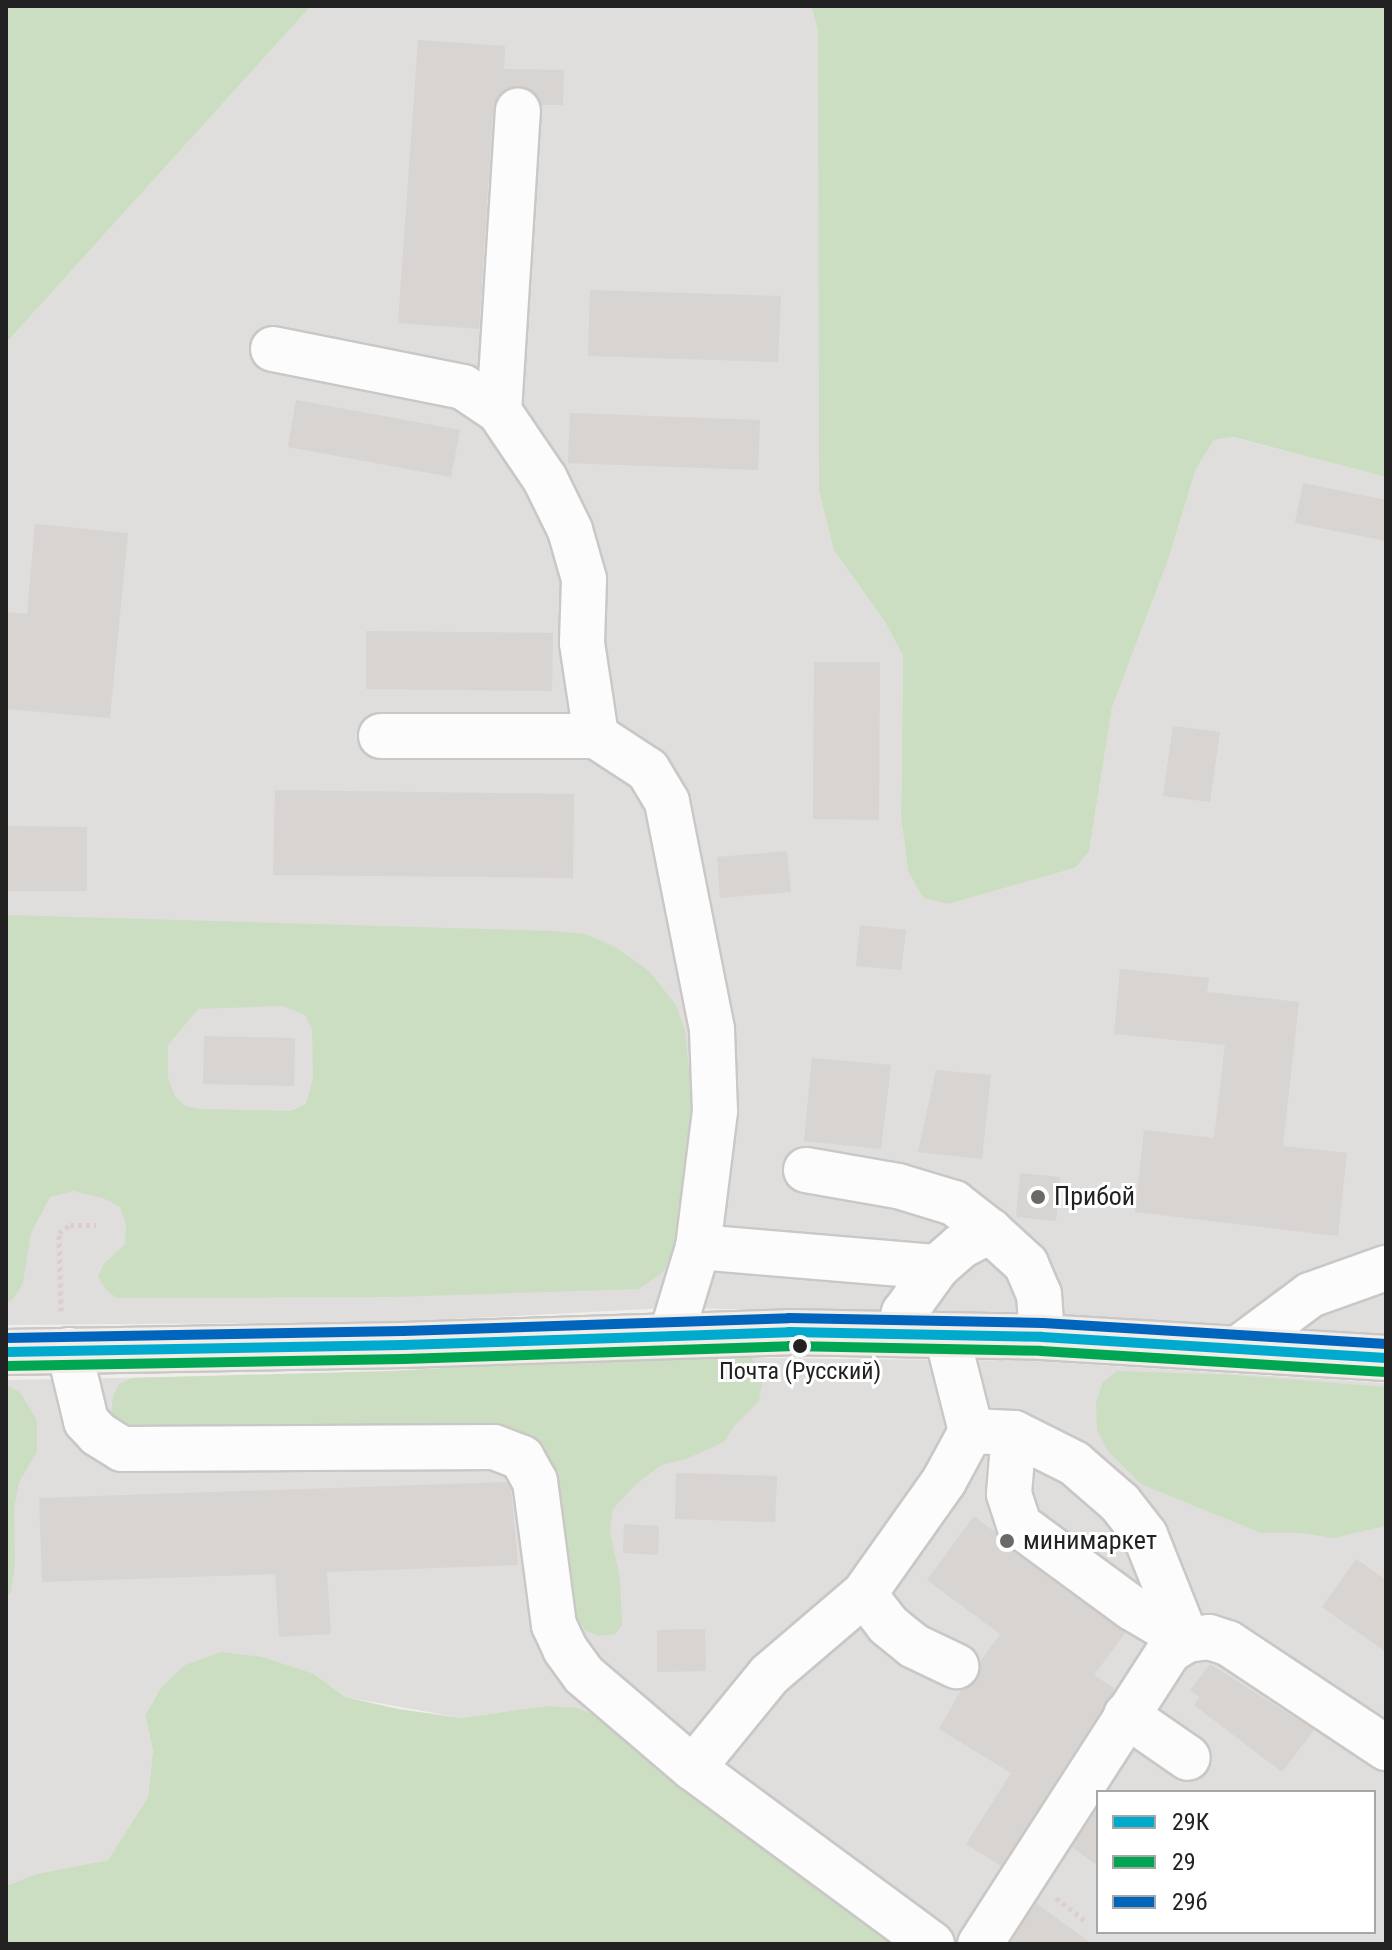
<!DOCTYPE html>
<meta charset="utf-8">
<style>
body{margin:0}
#map{position:relative;width:1392px;height:1950px;overflow:hidden;background:#f0eeeb;font-family:"Roboto Condensed",sans-serif}
div>[style]{position:absolute}
.residential>*{inset:0;background:#dfdedc}
.forest>*{inset:0;background:#cbdec1}
.building>*{inset:0;background:#d7d4d2}
.path>*{height:5px;margin-top:-2.5px;transform-origin:0;background:repeating-linear-gradient(90deg,#dccecd 0 4px,transparent 0 8px)}
.roads{filter:drop-shadow(2px 0 #c9c8c7) drop-shadow(-2px 0 #c9c8c7) drop-shadow(0 2px #c9c8c7) drop-shadow(0 -2px #c9c8c7)}
.minor>*{height:44px;margin:-22px;padding:0 22px;transform-origin:22px;border-radius:22px;background:#fdfcfc}
.major>*{height:44px;margin:-22px;padding:0 22px;transform-origin:22px;border-radius:22px;background:#f3ede7}
.bus-1>*{height:10px;margin:-5px;padding:0 5px;transform-origin:5px;border-radius:5px;background:#00a9ce}
.bus-2>*{height:10px;margin:-5px;padding:0 5px;transform-origin:5px;border-radius:5px;background:#00a651}
.bus-3>*{height:10px;margin:-5px;padding:0 5px;transform-origin:5px;border-radius:5px;background:#0065bd}
.dots>*{width:22px;height:22px;translate:-50% -50%;box-sizing:border-box;border:4px solid #fff;border-radius:50%}
span{translate:-50% -50%;white-space:nowrap;text-align:center;line-height:1.15;-webkit-text-stroke:6px #fff;paint-order:stroke}
.bus-label{font-size:24px;color:#222}
.poi-label{font-size:26px;color:#222}
.left{translate:0 -50%;text-align:left}
.frame{position:absolute;inset:0;border:8px solid #222;pointer-events:none}
.legend{position:absolute;left:1096px;top:1790px;width:280px;height:144px;box-sizing:border-box;background:#fff;border:2px solid #a7a7a7;margin:0;padding:10px 14px;list-style:none;font-size:24px;color:#222}
.legend li{display:flex;align-items:center;gap:16px;height:40px}
.legend b{width:40px;border:2px solid #a7a7a7}
</style>
<div id="map">
<div class="residential">
<div style="clip-path:polygon(311px 6px,811px 6px,818px 29px,834px 550px,885px 622px,903px 656px,901px 817px,908px 871px,923px 898px,948px 904px,1075px 868px,1089px 852px,1112px 708px,1168px 560px,1196px 469px,1214px 440px,1232px 437px,1386px 477px,1386px 1339px,1057px 1314px,668px 1308px,394px 1322px,6px 1325px,6px 343px)"></div>
<div style="clip-path:polygon(evenodd,671px 1357px,1034px 1361px,1386px 1383px,1386px 1944px,906px 1944px,574px 1707px,545px 1706px,462px 1718px,345px 1697px,314px 1674px,160px 1689px,145px 1716px,153px 1750px,148px 1797px,108px 1860px,36px 1874px,6px 1886px,6px 1380px,393px 1373px,671px 1357px,1098px 1792px,1374px 1792px,1374px 1932px,1098px 1932px,1098px 1792px)"></div>
</div>
<div class="forest">
<div style="clip-path:polygon(6px 6px,311px 6px,6px 343px)"></div>
<div style="clip-path:polygon(811px 6px,1386px 6px,1386px 477px,1233px 437px,1214px 440px,1196px 469px,1168px 560px,1112px 708px,1089px 852px,1075px 868px,948px 904px,923px 898px,908px 871px,901px 817px,903px 656px,885px 622px,834px 550px,819px 490px,818px 30px)"></div>
<div style="clip-path:polygon(evenodd,6px 915px,553px 931px,585px 934px,615px 947px,649px 971px,676px 1005px,685px 1030px,693px 1110px,673px 1254px,664px 1271px,639px 1289px,392px 1297px,117px 1298px,106px 1290px,98px 1276px,104px 1264px,125px 1244px,126px 1224px,120px 1207px,103px 1198px,73px 1191px,50px 1197px,31px 1233px,23px 1283px,13px 1299px,6px 1303px,6px 915px,283px 1006px,305px 1015px,312px 1029px,313px 1079px,306px 1104px,291px 1111px,201px 1109px,185px 1106px,175px 1096px,168px 1078px,168px 1045px,198px 1009px,283px 1006px)"></div>
<div style="clip-path:polygon(668px 1356px,751px 1356px,763px 1377px,759px 1401px,734px 1426px,724px 1442px,686px 1459px,661px 1465px,635px 1485px,613px 1509px,610px 1530px,620px 1580px,622px 1625px,615px 1634px,598px 1636px,585px 1630px,575px 1615px,553px 1470px,531px 1436px,495px 1425px,133px 1428px,120px 1427px,111px 1416px,113px 1396px,119px 1384px,132px 1378px,388px 1371px)"></div>
<div style="clip-path:polygon(1117px 1371px,1233px 1375px,1386px 1387px,1386px 1526px,1333px 1538px,1302px 1533px,1261px 1533px,1141px 1484px,1108px 1451px,1097px 1430px,1096px 1403px,1103px 1382px)"></div>
<div style="clip-path:polygon(6px 1385px,20px 1392px,37px 1421px,37px 1452px,19px 1482px,14px 1509px,15px 1563px,11px 1592px,6px 1597px)"></div>
<div style="clip-path:polygon(221px 1652px,262px 1657px,314px 1674px,345px 1697px,398px 1709px,462px 1718px,545px 1706px,574px 1707px,594px 1715px,906px 1944px,6px 1944px,6px 1886px,36px 1874px,108px 1860px,148px 1797px,153px 1750px,145px 1716px,160px 1689px,185px 1665px)"></div>
</div>
<div class="building">
<div style="clip-path:polygon(418px 40px,505px 46px,504px 69px,564px 70px,563px 105px,541px 105px,532px 91px,519px 86px,508px 88px,498px 97px,493px 109px,479px 329px,398px 323px)"></div>
<div style="clip-path:polygon(590px 290px,781px 296px,778px 362px,588px 356px)"></div>
<div style="clip-path:polygon(296px 400px,460px 430px,451px 477px,288px 447px)"></div>
<div style="clip-path:polygon(570px 413px,760px 420px,758px 470px,568px 463px)"></div>
<div style="clip-path:polygon(1303px 483px,1386px 500px,1386px 541px,1295px 523px)"></div>
<div style="clip-path:polygon(35px 524px,128px 533px,110px 718px,6px 709px,6px 612px,27px 614px)"></div>
<div style="clip-path:polygon(366px 631px,553px 633px,552px 691px,366px 689px)"></div>
<div style="clip-path:polygon(814px 662px,880px 662px,879px 820px,813px 819px)"></div>
<div style="clip-path:polygon(1173px 726px,1220px 732px,1210px 802px,1163px 796px)"></div>
<div style="clip-path:polygon(275px 790px,574px 794px,573px 878px,273px 875px)"></div>
<div style="clip-path:polygon(6px 826px,87px 827px,87px 891px,6px 891px)"></div>
<div style="clip-path:polygon(787px 851px,791px 892px,720px 898px,717px 857px)"></div>
<div style="clip-path:polygon(860px 925px,906px 930px,901px 970px,856px 966px)"></div>
<div style="clip-path:polygon(1120px 969px,1209px 978px,1207px 992px,1299px 1002px,1283px 1146px,1347px 1153px,1338px 1236px,1135px 1212px,1144px 1130px,1214px 1138px,1225px 1045px,1114px 1034px)"></div>
<div style="clip-path:polygon(204px 1036px,295px 1038px,294px 1086px,203px 1084px)"></div>
<div style="clip-path:polygon(812px 1058px,891px 1065px,881px 1149px,804px 1141px)"></div>
<div style="clip-path:polygon(936px 1070px,991px 1075px,982px 1159px,918px 1152px)"></div>
<div style="clip-path:polygon(1020px 1173px,1060px 1177px,1056px 1221px,1016px 1217px)"></div>
<div style="clip-path:polygon(676px 1473px,777px 1476px,775px 1522px,675px 1519px)"></div>
<div style="clip-path:polygon(507px 1482px,511px 1489px,518px 1565px,327px 1572px,331px 1634px,279px 1637px,275px 1574px,42px 1582px,39px 1498px)"></div>
<div style="clip-path:polygon(974px 1516px,995px 1532px,1004px 1545px,1125px 1633px,1094px 1675px,1115px 1689px,1001px 1866px,966px 1844px,1011px 1773px,939px 1729px,961px 1690px,978px 1677px,980px 1662px,1000px 1634px,927px 1580px)"></div>
<div style="clip-path:polygon(624px 1524px,659px 1526px,658px 1555px,623px 1553px)"></div>
<div style="clip-path:polygon(1356px 1559px,1386px 1580px,1386px 1652px,1322px 1607px)"></div>
<div style="clip-path:polygon(705px 1629px,706px 1671px,657px 1672px,657px 1630px)"></div>
<div style="clip-path:polygon(1210px 1664px,1314px 1730px,1282px 1772px,1194px 1705px,1199px 1697px,1190px 1690px)"></div>
<div style="clip-path:polygon(1098px 1807px,1098px 1866px,1072px 1847px)"></div>
<div style="clip-path:polygon(1036px 1903px,1092px 1944px,1010px 1944px)"></div>
</div>
<div class="path">
<div style="left:61px;top:1311px;width:78px;rotate:-91.5deg"></div>
<div style="left:59px;top:1233px;width:14px;rotate:-36deg"></div>
<div style="left:70px;top:1225px;width:26px"></div>
<div style="left:1056px;top:1898px;width:39px;rotate:38deg"></div>
</div>
<div class="roads">
<div class="minor">
<div style="left:273px;top:349px;width:194px;rotate:11.3deg"></div>
<div style="left:463px;top:387px;width:43px;rotate:33.7deg"></div>
<div style="left:499px;top:411px;width:82px;rotate:55.9deg"></div>
<div style="left:545px;top:479px;width:57px;rotate:63.9deg"></div>
<div style="left:570px;top:530px;width:51px;rotate:74.1deg"></div>
<div style="left:584px;top:579px;width:64px;rotate:91.8deg"></div>
<div style="left:582px;top:643px;width:94px;rotate:81.4deg"></div>
<div style="left:499px;top:411px;width:301px;rotate:-86.4deg"></div>
<div style="left:381px;top:736px;width:215px"></div>
<div style="left:596px;top:736px;width:62px;rotate:33.2deg"></div>
<div style="left:648px;top:770px;width:37px;rotate:59deg"></div>
<div style="left:667px;top:802px;width:232px;rotate:78.8deg"></div>
<div style="left:712px;top:1030px;width:81px;rotate:87.9deg"></div>
<div style="left:715px;top:1111px;width:137px;rotate:97.1deg"></div>
<div style="left:698px;top:1247px;width:90px;rotate:106.8deg"></div>
<div style="left:806px;top:1170px;width:93px;rotate:9.9deg"></div>
<div style="left:898px;top:1186px;width:59px;rotate:16.9deg"></div>
<div style="left:954px;top:1203px;width:46px;rotate:37.9deg"></div>
<div style="left:698px;top:1247px;width:240px;rotate:4.8deg"></div>
<div style="left:899px;top:1334px;width:22px;rotate:-77deg"></div>
<div style="left:904px;top:1313px;width:57px;rotate:-54.3deg"></div>
<div style="left:937px;top:1267px;width:32px;rotate:-41deg"></div>
<div style="left:961px;top:1246px;width:33px;rotate:-27deg"></div>
<div style="left:990px;top:1231px;width:49px;rotate:42.5deg"></div>
<div style="left:1026px;top:1264px;width:33px;rotate:67deg"></div>
<div style="left:1039px;top:1294px;width:43px;rotate:86deg"></div>
<div style="left:947px;top:1336px;width:98px;rotate:75.8deg"></div>
<div style="left:971px;top:1431px;width:43px;rotate:2.7deg"></div>
<div style="left:1014px;top:1433px;width:67px;rotate:26.6deg"></div>
<div style="left:1074px;top:1463px;width:61px;rotate:41deg"></div>
<div style="left:1120px;top:1503px;width:41px;rotate:52deg"></div>
<div style="left:1145px;top:1535px;width:113px;rotate:68.2deg"></div>
<div style="left:1187px;top:1640px;width:21px;rotate:149deg"></div>
<div style="left:1169px;top:1651px;width:349px;rotate:122.8deg"></div>
<div style="left:1239px;top:1348px;width:89px;rotate:-36.7deg"></div>
<div style="left:1310px;top:1295px;width:81px;rotate:-19.6deg"></div>
<div style="left:69px;top:1350px;width:73px;rotate:76.5deg"></div>
<div style="left:86px;top:1421px;width:18px;rotate:47deg"></div>
<div style="left:98px;top:1434px;width:28px;rotate:32deg"></div>
<div style="left:122px;top:1449px;width:372px;rotate:-0.3deg"></div>
<div style="left:494px;top:1447px;width:30px;rotate:21deg"></div>
<div style="left:522px;top:1458px;width:26px;rotate:61deg"></div>
<div style="left:535px;top:1481px;width:145px;rotate:82.5deg"></div>
<div style="left:554px;top:1625px;width:26px;rotate:65deg"></div>
<div style="left:565px;top:1649px;width:32px;rotate:54deg"></div>
<div style="left:584px;top:1675px;width:143px;rotate:40.5deg"></div>
<div style="left:693px;top:1768px;width:297px;rotate:36.4deg"></div>
<div style="left:1014px;top:1433px;width:61px;rotate:94.7deg"></div>
<div style="left:1009px;top:1494px;width:33px;rotate:72deg"></div>
<div style="left:1019px;top:1525px;width:140px;rotate:36.3deg"></div>
<div style="left:1132px;top:1608px;width:64px;rotate:30.2deg"></div>
<div style="left:1187px;top:1640px;width:22px;rotate:-8deg"></div>
<div style="left:1209px;top:1637px;width:20px;rotate:18deg"></div>
<div style="left:1228px;top:1643px;width:190px;rotate:33.6deg"></div>
<div style="left:864px;top:1594px;width:39px;rotate:52deg"></div>
<div style="left:888px;top:1625px;width:33px;rotate:39deg"></div>
<div style="left:914px;top:1646px;width:47px;rotate:25.5deg"></div>
<div style="left:1126px;top:1715px;width:75px;rotate:34.7deg"></div>
<div style="left:693px;top:1768px;width:120px;rotate:-50.7deg"></div>
<div style="left:769px;top:1675px;width:125px;rotate:-40.5deg"></div>
<div style="left:864px;top:1594px;width:138px;rotate:-54.7deg"></div>
<div style="left:944px;top:1481px;width:57px;rotate:-61.6deg"></div>
</div>
<div class="major">
<div style="left:6px;top:1352px;width:397px;rotate:-1deg"></div>
<div style="left:403px;top:1345px;width:386px;rotate:-1.9deg"></div>
<div style="left:789px;top:1332px;width:253px;rotate:1.1deg"></div>
<div style="left:1042px;top:1337px;width:345px;rotate:3.5deg"></div>
</div>
</div>
<div class="bus-1">
<div style="left:6px;top:1352px;width:397px;rotate:-1deg"></div>
<div style="left:403px;top:1345px;width:386px;rotate:-1.9deg"></div>
<div style="left:789px;top:1332px;width:253px;rotate:1.1deg"></div>
<div style="left:1042px;top:1337px;width:345px;rotate:3.5deg"></div>
</div>
<div class="bus-2">
<div style="left:6px;top:1366px;width:397px;rotate:-1deg"></div>
<div style="left:403px;top:1359px;width:386px;rotate:-1.9deg"></div>
<div style="left:789px;top:1346px;width:252px;rotate:1.1deg"></div>
<div style="left:1041px;top:1351px;width:345px;rotate:3.5deg"></div>
</div>
<div class="bus-3">
<div style="left:6px;top:1338px;width:397px;rotate:-1deg"></div>
<div style="left:403px;top:1331px;width:386px;rotate:-1.9deg"></div>
<div style="left:789px;top:1318px;width:254px;rotate:1.1deg"></div>
<div style="left:1043px;top:1323px;width:344px;rotate:3.5deg"></div>
</div>
<div class="dots">
<div style="left:1038px;top:1197px;background:#6a6968"></div>
<div style="left:800px;top:1346px;background:#222"></div>
<div style="left:1007px;top:1541px;background:#6a6968"></div>
</div>
<div class="bus-label">
<span style="left:800px;top:1372px">Почта (Русский)</span>
</div>
<div class="poi-label">
<span class="left" style="left:1054px;top:1197px">Прибой</span>
<span class="left" style="left:1023px;top:1541px">минимаркет</span>
</div>
<div class="frame"></div>
<ul class="legend">
<li><b style="height:10px;background:#00a9ce"></b>29К</li>
<li><b style="height:10px;background:#00a651"></b>29</li>
<li><b style="height:10px;background:#0065bd"></b>29б</li>
</ul>
</div>
